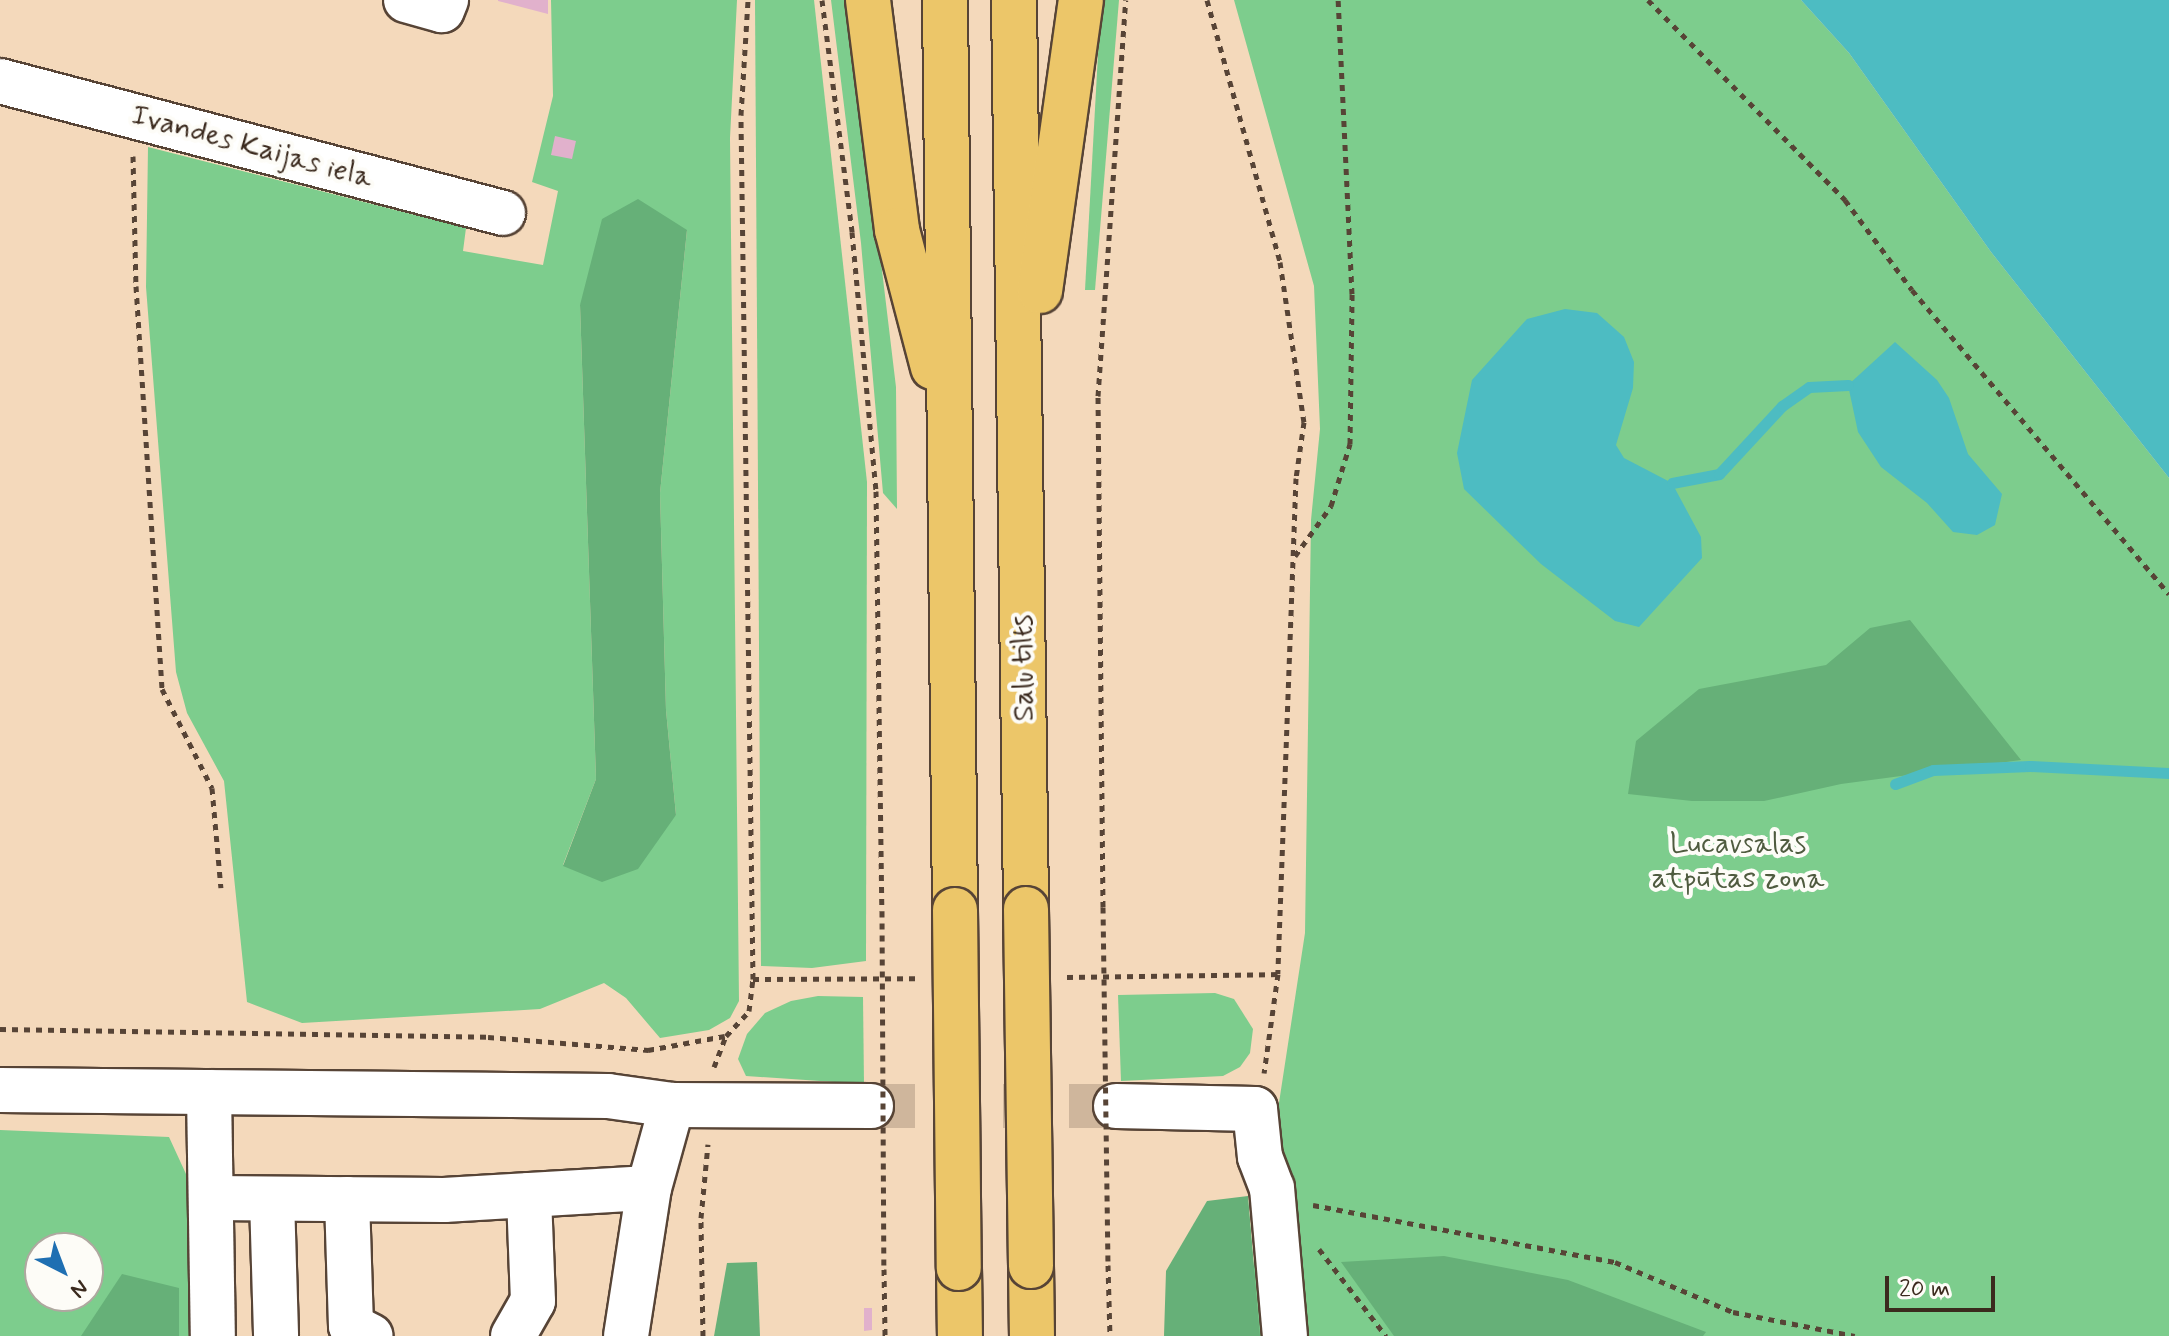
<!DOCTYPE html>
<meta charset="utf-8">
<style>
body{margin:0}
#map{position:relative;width:2169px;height:1336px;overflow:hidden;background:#f4d9bb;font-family:Mynerve,sans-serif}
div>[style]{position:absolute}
.green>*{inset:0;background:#7dcd8d}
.forest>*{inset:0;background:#66b078}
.water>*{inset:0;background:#4dbcc2}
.stream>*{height:11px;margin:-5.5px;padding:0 5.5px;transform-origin:5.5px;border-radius:5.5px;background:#4dbcc2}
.building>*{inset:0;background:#e1b1cc}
.minor-tunnel>*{height:44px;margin-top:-22px;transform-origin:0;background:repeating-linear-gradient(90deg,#cfb69c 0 44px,transparent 0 66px)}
.path>*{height:5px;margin-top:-2.5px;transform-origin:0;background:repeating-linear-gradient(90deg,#574436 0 6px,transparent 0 12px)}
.roads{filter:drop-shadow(2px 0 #574436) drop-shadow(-2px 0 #574436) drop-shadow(0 2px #574436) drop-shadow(0 -2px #574436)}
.minor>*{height:44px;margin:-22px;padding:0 22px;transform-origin:22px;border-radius:22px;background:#fff}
.highway>*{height:44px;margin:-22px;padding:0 22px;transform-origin:22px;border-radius:22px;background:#ecc669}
.path-bridge>*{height:5px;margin-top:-2.5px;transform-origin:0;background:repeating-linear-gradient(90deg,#574436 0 6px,transparent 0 12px)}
.bridges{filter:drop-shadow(2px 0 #574436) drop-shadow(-2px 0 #574436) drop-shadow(0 2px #574436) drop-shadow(0 -2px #574436)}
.highway-bridge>*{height:44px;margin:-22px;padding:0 22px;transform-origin:22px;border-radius:22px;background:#ecc669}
span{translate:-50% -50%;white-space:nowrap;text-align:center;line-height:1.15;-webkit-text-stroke:8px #fdfcf7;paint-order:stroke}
.street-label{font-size:30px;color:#3b2a1e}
.park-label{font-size:30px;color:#4f5b3f}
.north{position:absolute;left:24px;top:1232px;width:80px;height:80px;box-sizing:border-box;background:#fdfcf7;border:2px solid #afa8a0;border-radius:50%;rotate:138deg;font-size:22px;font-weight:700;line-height:32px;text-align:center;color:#3b2a1e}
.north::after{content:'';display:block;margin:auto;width:28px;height:36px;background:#1f6fb2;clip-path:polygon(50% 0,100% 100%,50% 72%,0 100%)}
.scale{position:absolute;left:1885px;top:1276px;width:110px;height:36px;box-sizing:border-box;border:4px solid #3b2a1e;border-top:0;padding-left:10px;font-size:24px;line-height:28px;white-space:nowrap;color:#3b2a1e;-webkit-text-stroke:6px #fdfcf7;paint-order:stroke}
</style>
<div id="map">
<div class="green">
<div style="clip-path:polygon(evenodd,551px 0,737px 0,730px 138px,739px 1001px,730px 1018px,709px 1030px,660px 1038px,626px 998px,604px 983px,540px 1009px,302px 1023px,247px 1002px,224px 781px,187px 713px,176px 672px,146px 287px,148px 147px,466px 228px,463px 251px,543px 265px,558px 191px,532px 182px,553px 96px,551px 0,687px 230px,660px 493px,666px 710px,676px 815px,563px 865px,596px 779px,580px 305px,687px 230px)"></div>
<div style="clip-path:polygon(755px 0,814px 0,867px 482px,866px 961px,812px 968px,761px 966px)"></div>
<div style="clip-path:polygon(831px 0,849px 0,854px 37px,896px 387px,897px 509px,883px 493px,861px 243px)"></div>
<div style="clip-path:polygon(1101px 0,1119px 0,1095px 290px,1085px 290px)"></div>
<div style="clip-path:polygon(1234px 0,1801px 0,1849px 53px,1991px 252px,2169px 478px,2169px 1336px,1251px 1336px,1250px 1292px,1305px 933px,1311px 520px,1320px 429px,1314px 286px)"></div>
<div style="clip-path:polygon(1215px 993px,1234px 999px,1253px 1029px,1250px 1053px,1240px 1067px,1223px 1076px,1121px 1081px,1118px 995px)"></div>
<div style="clip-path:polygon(818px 996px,863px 997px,864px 1084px,746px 1076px,738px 1059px,747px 1034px,765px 1013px,791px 1001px)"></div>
<div style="clip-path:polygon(evenodd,0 1130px,169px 1137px,186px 1174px,201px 1336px,0 1336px,0 1130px,40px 1248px,88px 1248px,88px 1296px,40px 1296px,40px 1248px)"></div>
</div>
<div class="forest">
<div style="clip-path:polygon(638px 199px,687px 230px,660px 493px,666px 710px,676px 815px,638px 869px,602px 882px,563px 866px,596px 779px,580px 305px,602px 219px)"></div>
<div style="clip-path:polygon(1910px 620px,2021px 760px,1841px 784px,1764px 801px,1692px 801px,1628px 794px,1636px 741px,1699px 689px,1826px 665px,1870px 628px)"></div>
<div style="clip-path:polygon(1248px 1196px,1260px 1336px,1164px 1336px,1166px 1271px,1207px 1201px)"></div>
<div style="clip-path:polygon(1444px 1256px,1568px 1280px,1706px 1332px,1703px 1336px,1394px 1336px,1341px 1262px)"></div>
<div style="clip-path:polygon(757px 1262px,760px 1336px,714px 1336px,727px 1263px)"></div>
<div style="clip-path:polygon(122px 1274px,179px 1288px,179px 1336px,81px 1336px)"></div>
</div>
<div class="water">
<div style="clip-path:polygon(1801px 0,2169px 0,2169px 478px,1991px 252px,1849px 53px)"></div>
<div style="clip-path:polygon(1565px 309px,1597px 313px,1624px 337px,1634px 362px,1633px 388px,1616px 445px,1624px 458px,1672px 483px,1701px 537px,1702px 558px,1639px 627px,1615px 621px,1541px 564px,1464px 489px,1457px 453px,1472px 380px,1527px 319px)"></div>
<div style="clip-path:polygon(1895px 342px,1937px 380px,1949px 398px,1968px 454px,2002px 494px,1995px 525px,1977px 535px,1953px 532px,1927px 503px,1881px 467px,1858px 432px,1848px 385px)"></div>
</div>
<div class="stream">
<div style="left:1672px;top:483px;width:48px;rotate:-10.8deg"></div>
<div style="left:1719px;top:474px;width:93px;rotate:-47.2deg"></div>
<div style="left:1782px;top:406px;width:33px;rotate:-35deg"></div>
<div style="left:1809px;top:387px;width:39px;rotate:-3deg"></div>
<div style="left:1895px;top:784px;width:40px;rotate:-20.2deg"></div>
<div style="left:1933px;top:770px;width:97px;rotate:-2.4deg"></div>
<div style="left:2030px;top:766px;width:139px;rotate:2.9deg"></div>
</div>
<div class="building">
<div style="clip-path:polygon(498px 0,548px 0,548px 14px,498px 1px)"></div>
<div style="clip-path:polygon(555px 136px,576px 141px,572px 159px,551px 155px)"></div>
<div style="clip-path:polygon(864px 1308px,872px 1308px,872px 1330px,864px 1331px)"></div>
</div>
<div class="minor-tunnel">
<div style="left:871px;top:1106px;width:245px"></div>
</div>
<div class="path">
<div style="left:822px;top:0;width:234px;rotate:82.6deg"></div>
<div style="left:852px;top:232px;width:260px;rotate:84.7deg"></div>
<div style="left:876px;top:491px;width:420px;rotate:89.2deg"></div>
<div style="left:1207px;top:0;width:272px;rotate:74.4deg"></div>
<div style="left:1280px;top:262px;width:162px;rotate:81.5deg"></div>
<div style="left:1304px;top:422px;width:57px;rotate:98.1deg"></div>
<div style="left:1296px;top:478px;width:496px;rotate:92.1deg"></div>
<div style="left:1648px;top:0;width:281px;rotate:45.4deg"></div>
<div style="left:1845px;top:200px;width:112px;rotate:53.3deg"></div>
<div style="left:1912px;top:290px;width:398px;rotate:49.8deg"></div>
<div style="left:133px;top:156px;width:130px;rotate:88.7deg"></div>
<div style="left:136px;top:286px;width:404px;rotate:86.3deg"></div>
<div style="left:162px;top:689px;width:111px;rotate:63.2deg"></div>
<div style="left:212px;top:788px;width:100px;rotate:84.9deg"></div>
<div style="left:1295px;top:556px;width:62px;rotate:-54.2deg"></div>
<div style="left:1331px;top:506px;width:65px;rotate:-73deg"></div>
<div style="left:1350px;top:444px;width:150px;rotate:-89.2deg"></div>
<div style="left:1352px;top:294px;width:294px;rotate:-92.7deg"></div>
<div style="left:1103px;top:907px;width:511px;rotate:-90.56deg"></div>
<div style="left:1098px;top:396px;width:397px;rotate:-86deg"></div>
<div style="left:1067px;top:977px;width:211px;rotate:-0.8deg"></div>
<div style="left:1278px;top:974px;width:100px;rotate:98deg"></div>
<div style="left:753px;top:979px;width:164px;rotate:-0.3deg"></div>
<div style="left:0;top:1029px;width:488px;rotate:0.9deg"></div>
<div style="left:488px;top:1037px;width:161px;rotate:4.6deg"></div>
<div style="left:648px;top:1050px;width:78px;rotate:-10.3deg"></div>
<div style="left:714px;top:1067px;width:33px;rotate:-69deg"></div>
<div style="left:726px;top:1036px;width:34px;rotate:-47deg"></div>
<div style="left:749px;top:1011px;width:32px;rotate:-83deg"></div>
<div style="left:753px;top:979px;width:864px;rotate:-90.8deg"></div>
<div style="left:741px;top:115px;width:115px;rotate:-86.5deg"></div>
<div style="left:1313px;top:1205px;width:307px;rotate:10.7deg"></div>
<div style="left:1615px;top:1262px;width:128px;rotate:23deg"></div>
<div style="left:1733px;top:1312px;width:124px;rotate:11.1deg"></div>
<div style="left:1319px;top:1249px;width:110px;rotate:52.4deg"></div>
<div style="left:1108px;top:1265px;width:71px;rotate:88.4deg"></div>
<div style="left:884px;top:1269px;width:67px;rotate:89.1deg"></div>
<div style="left:703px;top:1336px;width:118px;rotate:-91deg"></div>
<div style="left:701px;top:1218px;width:74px;rotate:-84.6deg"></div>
</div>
<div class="roads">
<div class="minor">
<div style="left:406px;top:0;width:37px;rotate:16deg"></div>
<div style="left:442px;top:10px;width:11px;rotate:-68deg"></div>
<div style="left:0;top:81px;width:520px;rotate:14.7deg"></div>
<div style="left:0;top:1090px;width:608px;rotate:0.57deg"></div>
<div style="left:608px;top:1096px;width:65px;rotate:8deg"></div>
<div style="left:672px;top:1105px;width:199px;rotate:0.3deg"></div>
<div style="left:209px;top:1092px;width:244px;rotate:89.1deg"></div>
<div style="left:1116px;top:1106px;width:139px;rotate:1.2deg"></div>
<div style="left:1255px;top:1109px;width:48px;rotate:84.1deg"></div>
<div style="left:1260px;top:1157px;width:33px;rotate:69deg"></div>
<div style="left:1272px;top:1188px;width:149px;rotate:85deg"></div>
<div style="left:212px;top:1198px;width:232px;rotate:0.5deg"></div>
<div style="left:444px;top:1200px;width:205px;rotate:-3.4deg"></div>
<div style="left:272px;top:1199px;width:137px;rotate:88.3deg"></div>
<div style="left:347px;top:1199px;width:127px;rotate:88.2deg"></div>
<div style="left:351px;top:1326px;width:22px;rotate:27deg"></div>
<div style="left:513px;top:1336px;width:40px;rotate:-60.3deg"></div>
<div style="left:533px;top:1301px;width:106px;rotate:-92.2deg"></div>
<div style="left:626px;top:1336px;width:150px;rotate:-81.2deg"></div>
<div style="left:649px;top:1188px;width:86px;rotate:-74.5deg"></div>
</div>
<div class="highway">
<div style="left:868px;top:0;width:232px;rotate:82.8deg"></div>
<div style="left:897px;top:230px;width:142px;rotate:75.3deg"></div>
<div style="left:945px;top:0;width:910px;rotate:89.37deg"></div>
<div style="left:1014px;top:0;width:909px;rotate:89.24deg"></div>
<div style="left:1040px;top:291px;width:294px;rotate:-82deg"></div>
<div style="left:1031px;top:1266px;width:70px;rotate:89.2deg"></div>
<div style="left:959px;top:1268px;width:68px;rotate:89.2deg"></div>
</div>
</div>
<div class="path-bridge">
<div style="left:1103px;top:907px;width:358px;rotate:89.2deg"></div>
<div style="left:882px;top:911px;width:358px;rotate:89.7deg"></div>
</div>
<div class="bridges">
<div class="highway-bridge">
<div style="left:1026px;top:909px;width:357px;rotate:89.2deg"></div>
<div style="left:955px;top:910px;width:358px;rotate:89.4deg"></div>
</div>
</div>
<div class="street-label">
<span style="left:252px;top:147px;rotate:15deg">Ivandes Kaijas iela</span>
<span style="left:1024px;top:668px;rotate:-91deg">Salu tilts</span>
</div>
<div class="park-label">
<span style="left:1738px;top:861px">Lucavsalas<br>atpūtas zona</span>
</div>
<div class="north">N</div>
<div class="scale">20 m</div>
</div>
